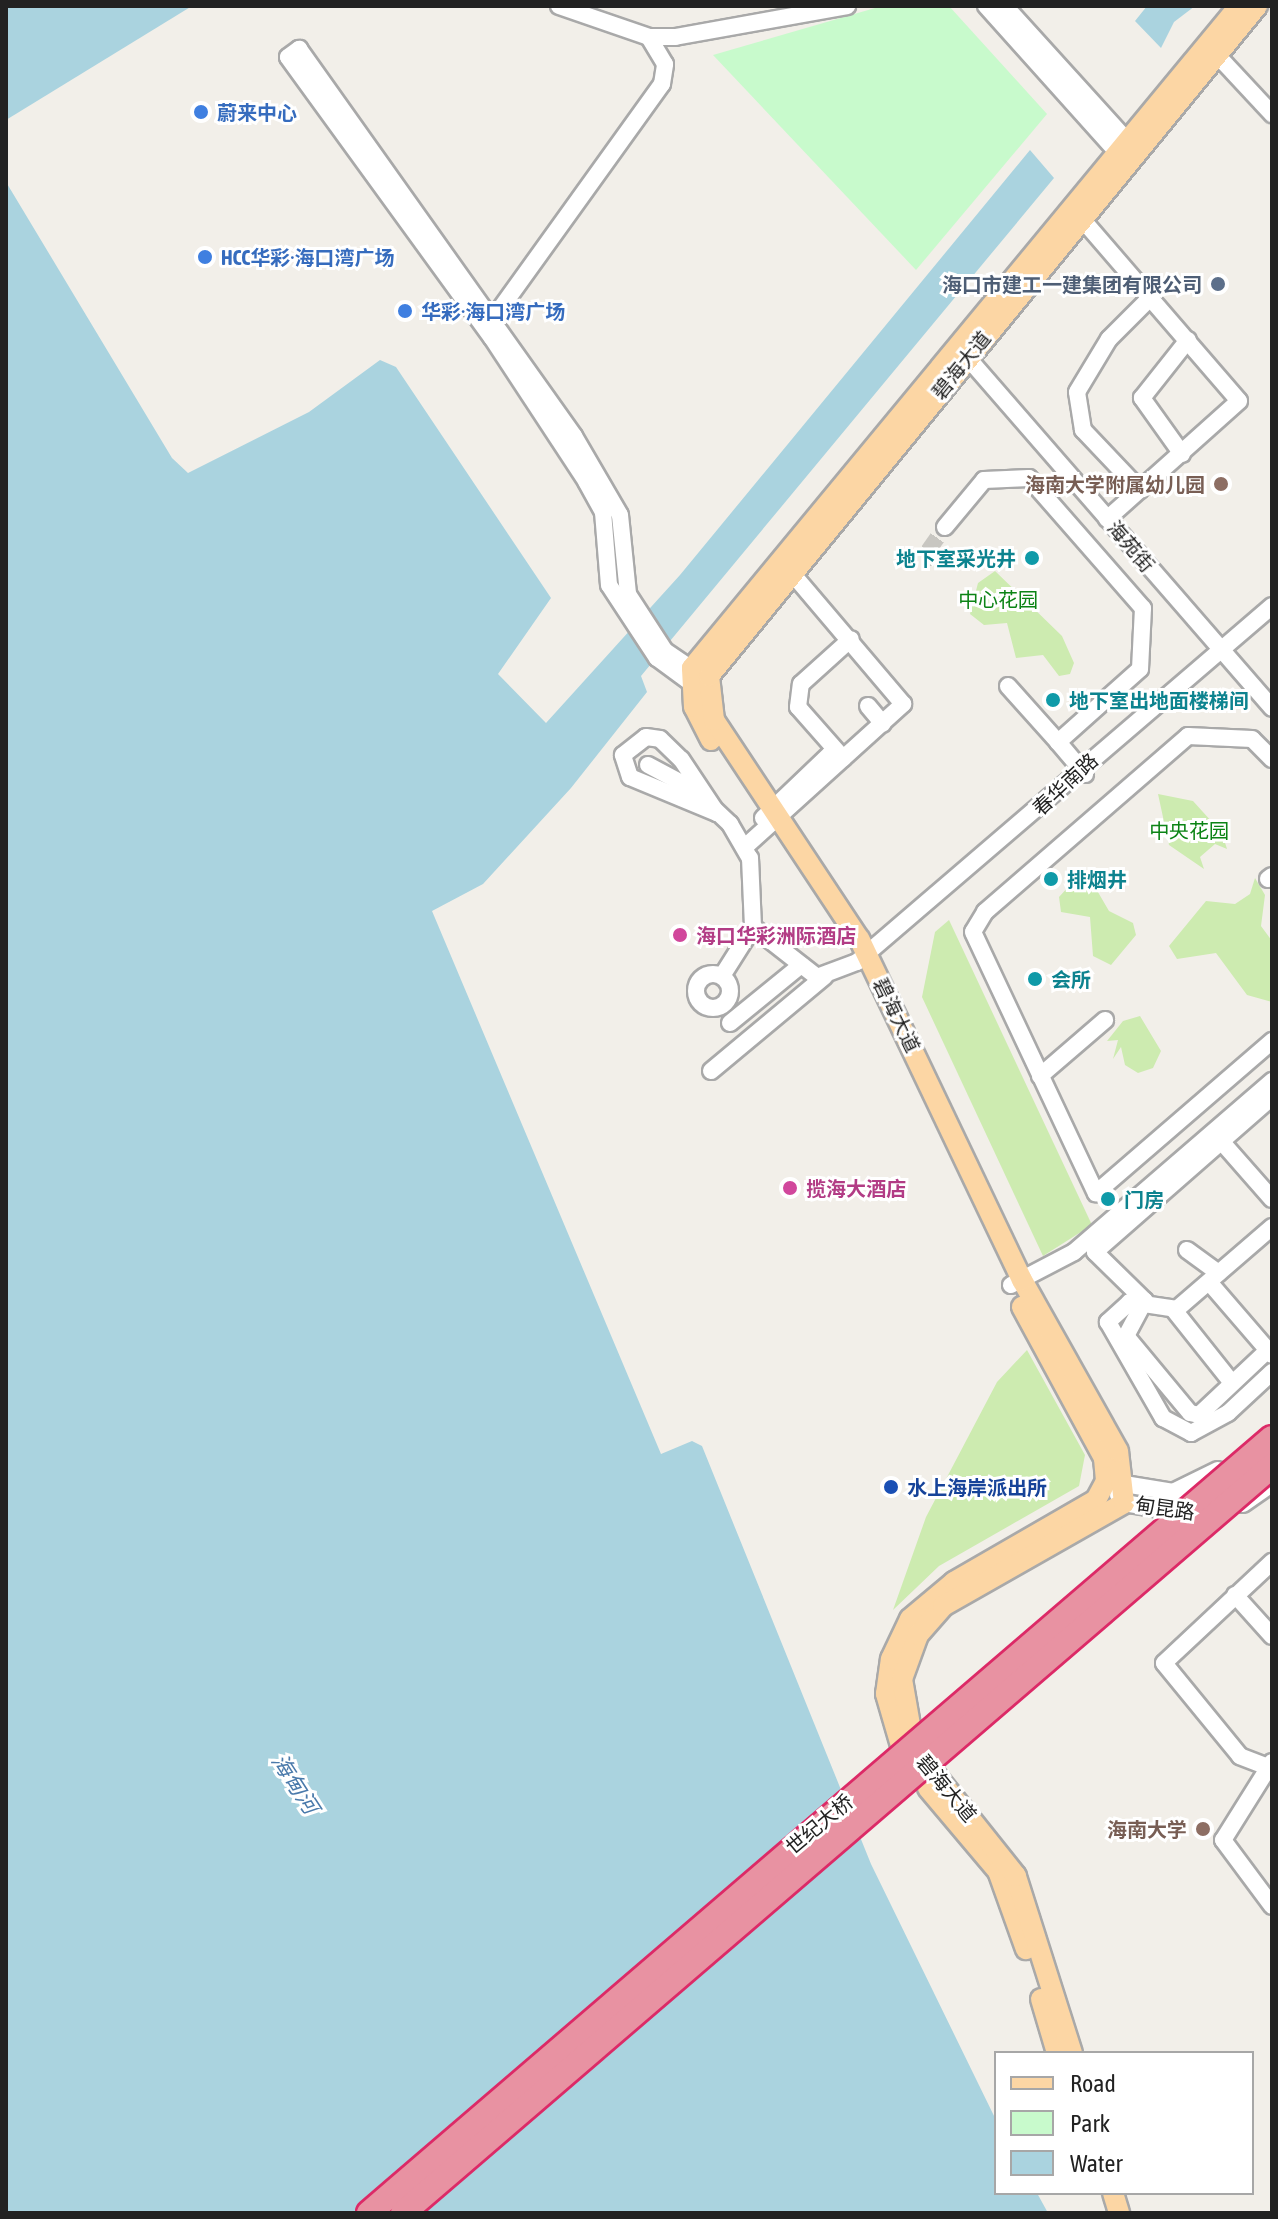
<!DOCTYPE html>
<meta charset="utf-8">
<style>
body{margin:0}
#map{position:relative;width:1278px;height:2219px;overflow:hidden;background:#f2efe9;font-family:"Asap Condensed","Noto Sans SC",sans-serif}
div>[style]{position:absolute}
.grass>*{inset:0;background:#cdebb0}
.park>*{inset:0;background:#c8facc}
.water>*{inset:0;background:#aad3df}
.minor-tunnel>*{height:16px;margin-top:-8px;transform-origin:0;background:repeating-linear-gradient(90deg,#c8c6c1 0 16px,transparent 0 24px)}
.roads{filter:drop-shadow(2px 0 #a9a9a9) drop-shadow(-2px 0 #a9a9a9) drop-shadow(0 2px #a9a9a9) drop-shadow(0 -2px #a9a9a9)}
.minor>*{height:16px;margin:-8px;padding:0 8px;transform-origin:8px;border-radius:8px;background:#fff}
.minor>.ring{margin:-8px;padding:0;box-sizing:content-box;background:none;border:16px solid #fff;border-radius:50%}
.major>*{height:20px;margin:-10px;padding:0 10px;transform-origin:10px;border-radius:10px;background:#fcd6a4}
.bridges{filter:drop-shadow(2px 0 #dc2a67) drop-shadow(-2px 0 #dc2a67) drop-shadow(0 2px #dc2a67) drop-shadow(0 -2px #dc2a67)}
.highway-bridge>*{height:24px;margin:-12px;padding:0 12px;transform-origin:12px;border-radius:12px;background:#e892a2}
.dots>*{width:22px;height:22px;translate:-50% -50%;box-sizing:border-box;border:4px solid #fff;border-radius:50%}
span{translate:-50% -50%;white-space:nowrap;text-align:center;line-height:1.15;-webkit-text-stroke:6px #fff;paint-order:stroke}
.shop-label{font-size:20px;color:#366cbe;font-weight:700}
.left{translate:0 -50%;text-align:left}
.service-label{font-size:20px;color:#4e5e75;font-weight:700}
.right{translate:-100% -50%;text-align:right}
.street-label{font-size:20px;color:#222}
.education-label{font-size:20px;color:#785e54;font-weight:700}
.culture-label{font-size:20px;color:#0d838f;font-weight:700}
.park-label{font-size:20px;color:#0c8416}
.hotel-label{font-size:20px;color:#b23c85;font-weight:700}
.transit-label{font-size:20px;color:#164399;font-weight:700}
.water-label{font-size:22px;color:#4a7aab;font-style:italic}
.frame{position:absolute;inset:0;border:8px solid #222;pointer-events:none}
.legend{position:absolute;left:994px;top:2051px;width:260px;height:144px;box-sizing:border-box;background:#fff;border:2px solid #a7a7a7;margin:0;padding:10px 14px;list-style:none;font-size:24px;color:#222}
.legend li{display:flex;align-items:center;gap:16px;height:40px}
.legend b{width:40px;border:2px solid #a7a7a7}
</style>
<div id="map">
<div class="grass">
<div style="clip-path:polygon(995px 571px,1062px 636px,1074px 663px,1070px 674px,1059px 676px,1043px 655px,1016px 658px,1007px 623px,984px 625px,970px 614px,978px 583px)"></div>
<div style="clip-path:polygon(1158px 794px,1193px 801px,1222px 833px,1227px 849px,1215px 844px,1200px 857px,1204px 869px,1169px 845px)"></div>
<div style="clip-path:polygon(1255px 878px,1265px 895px,1261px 926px,1272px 941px,1272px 1002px,1247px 995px,1216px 953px,1177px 959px,1169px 946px,1206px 901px,1235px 904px,1250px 894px)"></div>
<div style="clip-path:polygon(1070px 885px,1095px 887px,1109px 911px,1133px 923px,1136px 935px,1111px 965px,1093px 956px,1090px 917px,1061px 912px,1059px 897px)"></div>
<div style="clip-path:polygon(949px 920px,1092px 1225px,1043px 1256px,922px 997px,935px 932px)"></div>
<div style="clip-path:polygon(1140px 1016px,1161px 1051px,1153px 1068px,1138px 1073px,1125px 1065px,1121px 1047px,1113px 1059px,1118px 1040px,1107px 1041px,1123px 1021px)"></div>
<div style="clip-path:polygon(1027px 1350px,1085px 1455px,1079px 1486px,939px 1566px,893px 1610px,926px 1517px,997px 1382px)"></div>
</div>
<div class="park">
<div style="clip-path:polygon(882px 6px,949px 6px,1047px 114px,916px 270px,713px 55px)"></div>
</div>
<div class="water">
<div style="clip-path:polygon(6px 6px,192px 6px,6px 120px)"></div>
<div style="clip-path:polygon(1147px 6px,1195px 6px,1174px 22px,1161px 48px,1135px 21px)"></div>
<div style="clip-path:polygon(1030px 150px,1054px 178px,641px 676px,647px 692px,571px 788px,483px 884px,432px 911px,661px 1454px,692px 1441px,702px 1446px,871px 1864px,996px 2120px,996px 2193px,1037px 2193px,1048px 2213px,6px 2213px,6px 182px,172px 458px,188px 473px,309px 412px,380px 360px,396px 367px,551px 598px,498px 674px,546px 723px,680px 575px)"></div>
</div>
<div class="minor-tunnel">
<div style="left:934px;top:565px;width:15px;rotate:-113deg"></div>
<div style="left:928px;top:551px;width:29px;rotate:-55deg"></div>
</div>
<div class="roads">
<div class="minor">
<div style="left:559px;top:6px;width:95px;rotate:19deg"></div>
<div style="left:649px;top:37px;width:26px"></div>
<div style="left:675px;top:37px;width:175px;rotate:-10.2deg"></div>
<div style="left:986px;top:6px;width:207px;rotate:48.1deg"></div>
<div style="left:1005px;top:6px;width:190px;rotate:47.8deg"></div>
<div style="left:1217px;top:55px;width:81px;rotate:47deg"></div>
<div style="left:1082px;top:219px;width:240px;rotate:49.2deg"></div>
<div style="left:1239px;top:401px;width:177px;rotate:138.2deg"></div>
<div style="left:488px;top:326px;width:298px;rotate:-54.3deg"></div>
<div style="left:662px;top:84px;width:20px;rotate:-81deg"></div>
<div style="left:665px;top:64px;width:31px;rotate:-121deg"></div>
<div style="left:961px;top:350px;width:474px;rotate:49deg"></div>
<div style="left:1182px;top:454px;width:69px;rotate:-125.5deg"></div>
<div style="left:1142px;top:398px;width:74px;rotate:-51.6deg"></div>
<div style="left:1140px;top:490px;width:83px;rotate:-133.5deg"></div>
<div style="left:1083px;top:430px;width:38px;rotate:-99deg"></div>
<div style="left:1077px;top:392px;width:62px;rotate:-58.9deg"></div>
<div style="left:1109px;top:339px;width:59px;rotate:-45deg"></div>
<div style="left:945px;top:527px;width:61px;rotate:-50.3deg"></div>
<div style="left:984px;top:480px;width:45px;rotate:-2.5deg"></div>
<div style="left:1029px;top:478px;width:173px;rotate:48.8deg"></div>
<div style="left:1143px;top:608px;width:61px;rotate:92.8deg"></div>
<div style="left:1140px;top:669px;width:110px;rotate:138.3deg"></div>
<div style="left:1058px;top:742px;width:75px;rotate:-131.8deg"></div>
<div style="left:698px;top:688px;width:51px;rotate:-143.8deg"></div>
<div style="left:657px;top:658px;width:87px;rotate:-123.3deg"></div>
<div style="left:609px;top:585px;width:73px;rotate:-94.7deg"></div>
<div style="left:603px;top:512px;width:35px;rotate:-119deg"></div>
<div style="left:586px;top:481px;width:171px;rotate:-123.3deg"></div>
<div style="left:492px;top:338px;width:347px;rotate:-126deg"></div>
<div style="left:288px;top:57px;width:14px;rotate:-36deg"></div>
<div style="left:299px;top:49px;width:475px;rotate:54.6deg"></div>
<div style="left:574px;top:436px;width:91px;rotate:59.8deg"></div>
<div style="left:620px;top:515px;width:79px;rotate:84.2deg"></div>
<div style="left:628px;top:594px;width:68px;rotate:57deg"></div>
<div style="left:665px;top:651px;width:45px;rotate:34deg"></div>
<div style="left:868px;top:706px;width:23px;rotate:50deg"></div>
<div style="left:646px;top:737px;width:14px;rotate:8deg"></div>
<div style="left:660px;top:739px;width:29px;rotate:44deg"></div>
<div style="left:681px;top:759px;width:65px;rotate:56.3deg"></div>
<div style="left:717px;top:813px;width:94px;rotate:-157.5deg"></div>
<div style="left:630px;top:777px;width:23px;rotate:-108deg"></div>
<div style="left:623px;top:755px;width:29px;rotate:-38deg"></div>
<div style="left:1058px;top:742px;width:42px;rotate:49.8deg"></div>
<div style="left:843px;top:758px;width:68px;rotate:-131.4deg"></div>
<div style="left:798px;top:707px;width:23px;rotate:-83deg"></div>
<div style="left:801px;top:684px;width:67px;rotate:-42deg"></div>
<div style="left:1272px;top:759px;width:28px;rotate:-135deg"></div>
<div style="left:1252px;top:739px;width:64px;rotate:-177.3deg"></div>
<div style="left:1188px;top:736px;width:269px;rotate:139.1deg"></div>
<div style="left:985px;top:912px;width:23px;rotate:121deg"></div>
<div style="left:973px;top:932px;width:289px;rotate:64.8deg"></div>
<div style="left:1096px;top:1193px;width:233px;rotate:-40.8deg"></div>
<div style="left:648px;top:765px;width:51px;rotate:28.1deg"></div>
<div style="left:693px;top:789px;width:51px;rotate:43.4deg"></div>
<div style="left:730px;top:824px;width:39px;rotate:60deg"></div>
<div style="left:750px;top:858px;width:69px;rotate:87.5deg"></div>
<div style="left:753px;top:927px;width:58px;rotate:122.3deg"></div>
<div style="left:763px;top:818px;width:93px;rotate:-43.7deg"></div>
<div style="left:830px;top:754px;width:14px;rotate:17deg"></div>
<div style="left:746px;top:846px;width:212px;rotate:-42.1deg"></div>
<div style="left:903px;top:704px;width:173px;rotate:-130.3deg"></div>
<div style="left:1268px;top:879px;width:5px;rotate:-37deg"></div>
<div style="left:753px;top:927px;width:81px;rotate:38deg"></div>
<div style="left:817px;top:977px;width:43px;rotate:-20.6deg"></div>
<div style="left:857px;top:962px;width:547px;rotate:-40.62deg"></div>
<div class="ring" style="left:696px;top:974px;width:18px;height:18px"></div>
<div style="left:730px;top:1023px;width:92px;rotate:-39.2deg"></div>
<div style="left:711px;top:1071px;width:148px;rotate:-39.8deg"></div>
<div style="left:1040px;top:1076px;width:86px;rotate:-40.7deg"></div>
<div style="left:1221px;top:1141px;width:77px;rotate:48.7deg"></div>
<div style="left:1272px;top:1227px;width:125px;rotate:139.2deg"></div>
<div style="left:1177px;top:1309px;width:48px;rotate:-171.5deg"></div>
<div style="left:1130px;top:1302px;width:30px;rotate:138deg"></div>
<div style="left:1108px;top:1322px;width:111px;rotate:60.2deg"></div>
<div style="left:1163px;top:1418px;width:32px;rotate:28deg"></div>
<div style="left:1191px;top:1433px;width:42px;rotate:-28.4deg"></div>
<div style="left:1228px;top:1413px;width:60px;rotate:-43deg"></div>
<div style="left:1187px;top:1250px;width:39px;rotate:36deg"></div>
<div style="left:1209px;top:1282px;width:96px;rotate:49.2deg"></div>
<div style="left:1011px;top:1285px;width:71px;rotate:-27.6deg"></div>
<div style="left:1074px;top:1252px;width:262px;rotate:-40.8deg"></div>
<div style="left:1174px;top:1310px;width:93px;rotate:51.5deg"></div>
<div style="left:1268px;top:1350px;width:95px;rotate:136.7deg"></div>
<div style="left:1199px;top:1415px;width:9px;rotate:-167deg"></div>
<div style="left:1190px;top:1413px;width:100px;rotate:-129.7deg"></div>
<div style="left:1126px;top:1336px;width:40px;rotate:-62deg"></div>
<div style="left:1145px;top:1301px;width:70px;rotate:-135.6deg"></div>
<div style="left:1095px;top:1252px;width:235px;rotate:-41.2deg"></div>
<div style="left:1112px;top:1482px;width:62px;rotate:9.3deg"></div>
<div style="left:1173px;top:1492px;width:50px;rotate:-26.1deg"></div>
<div style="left:1118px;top:1495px;width:10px;rotate:53deg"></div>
<div style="left:1124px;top:1503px;width:66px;rotate:9.6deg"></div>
<div style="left:1243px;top:1504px;width:35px;rotate:-35deg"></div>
<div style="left:1235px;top:1595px;width:55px;rotate:47.9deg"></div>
<div style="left:1272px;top:1762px;width:92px;rotate:122.1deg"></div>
<div style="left:1223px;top:1840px;width:82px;rotate:53.4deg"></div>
<div style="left:1268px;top:1767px;width:30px;rotate:-159deg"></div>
<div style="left:1240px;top:1756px;width:120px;rotate:-129.3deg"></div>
<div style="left:1164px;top:1663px;width:148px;rotate:-43.1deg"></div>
</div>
<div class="major">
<div style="left:711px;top:740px;width:37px;rotate:-117deg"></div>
<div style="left:694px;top:707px;width:39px;rotate:-93deg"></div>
<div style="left:692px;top:668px;width:859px;rotate:-50.43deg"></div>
<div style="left:904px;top:1756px;width:65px;rotate:-106.2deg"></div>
<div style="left:886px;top:1694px;width:35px;rotate:-82deg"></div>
<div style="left:891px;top:1659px;width:44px;rotate:-64.6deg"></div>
<div style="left:910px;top:1619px;width:57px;rotate:-40.1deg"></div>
<div style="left:954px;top:1582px;width:164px;rotate:-30deg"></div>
<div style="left:1096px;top:1500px;width:21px;rotate:-62deg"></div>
<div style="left:1106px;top:1481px;width:23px;rotate:-95deg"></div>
<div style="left:1104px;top:1458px;width:172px;rotate:-118.5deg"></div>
<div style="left:928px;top:1788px;width:109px;rotate:49.9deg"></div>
<div style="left:998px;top:1871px;width:83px;rotate:70.3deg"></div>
<div style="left:1041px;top:1999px;width:56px;rotate:73.5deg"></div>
<div style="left:1072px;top:2053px;width:186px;rotate:-107.6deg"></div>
<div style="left:1016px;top:1876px;width:164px;rotate:-128.6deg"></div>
<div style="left:914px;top:1748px;width:70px;rotate:-99.9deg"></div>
<div style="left:902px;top:1679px;width:47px;rotate:-70deg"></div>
<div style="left:918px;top:1635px;width:38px;rotate:-49deg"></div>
<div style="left:943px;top:1606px;width:208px;rotate:-29.6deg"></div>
<div style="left:1124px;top:1503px;width:52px;rotate:-96.6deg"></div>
<div style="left:1118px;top:1451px;width:196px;rotate:-119.3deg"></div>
<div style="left:1022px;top:1280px;width:378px;rotate:-115.5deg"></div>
<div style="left:859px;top:939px;width:263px;rotate:-123.5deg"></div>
<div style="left:714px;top:720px;width:44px;rotate:-96.5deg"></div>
<div style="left:709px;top:676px;width:866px;rotate:-50.72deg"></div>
<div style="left:1113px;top:2193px;width:21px;rotate:73deg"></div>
</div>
</div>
<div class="bridges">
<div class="highway-bridge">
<div style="left:369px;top:2213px;width:1190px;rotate:-40.64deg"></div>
<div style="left:403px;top:2213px;width:1146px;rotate:-40.68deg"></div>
</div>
</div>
<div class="dots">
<div style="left:201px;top:112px;background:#3f7fe0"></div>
<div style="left:205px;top:257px;background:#3f7fe0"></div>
<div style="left:1218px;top:284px;background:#5c6f8a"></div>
<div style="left:405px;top:311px;background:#3f7fe0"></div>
<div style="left:1221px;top:484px;background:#8d6e63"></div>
<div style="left:1032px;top:558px;background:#0f9aa8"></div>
<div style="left:1053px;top:700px;background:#0f9aa8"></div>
<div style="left:1051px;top:879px;background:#0f9aa8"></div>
<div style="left:680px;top:935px;background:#d1479c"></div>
<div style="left:1035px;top:979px;background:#0f9aa8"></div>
<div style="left:790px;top:1188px;background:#d1479c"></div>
<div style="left:1108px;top:1199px;background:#0f9aa8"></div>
<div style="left:891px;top:1487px;background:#1a4fb4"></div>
<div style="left:1203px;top:1829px;background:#8d6e63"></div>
</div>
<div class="shop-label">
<span class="left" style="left:217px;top:112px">蔚来中心</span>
<span class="left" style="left:221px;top:257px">HCC华彩·海口湾广场</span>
<span class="left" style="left:421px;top:311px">华彩·海口湾广场</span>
</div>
<div class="service-label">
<span class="right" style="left:1202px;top:284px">海口市建工一建集团有限公司</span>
</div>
<div class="street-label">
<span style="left:961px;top:365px;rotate:-51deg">碧海大道</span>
<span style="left:1131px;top:546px;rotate:49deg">海苑街</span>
<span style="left:1065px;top:784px;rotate:-43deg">春华南路</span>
<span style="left:897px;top:1015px;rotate:64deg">碧海大道</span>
<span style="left:1165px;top:1508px;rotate:8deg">甸昆路</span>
<span style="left:947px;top:1788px;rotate:50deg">碧海大道</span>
<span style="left:819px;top:1824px;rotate:-40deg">世纪大桥</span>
</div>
<div class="education-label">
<span class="right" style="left:1205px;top:484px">海南大学附属幼儿园</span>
<span class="right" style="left:1187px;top:1829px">海南大学</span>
</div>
<div class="culture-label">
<span class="right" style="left:1016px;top:558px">地下室采光井</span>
<span class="left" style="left:1069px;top:700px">地下室出地面楼梯间</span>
<span class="left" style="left:1067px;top:879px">排烟井</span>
<span class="left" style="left:1051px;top:979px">会所</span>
<span class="left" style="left:1124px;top:1199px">门房</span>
</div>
<div class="park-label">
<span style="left:998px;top:599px">中心花园</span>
<span style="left:1189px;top:830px">中央花园</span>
</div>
<div class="hotel-label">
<span class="left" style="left:696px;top:935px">海口华彩洲际酒店</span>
<span class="left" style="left:806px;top:1188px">揽海大酒店</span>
</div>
<div class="transit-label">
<span class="left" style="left:907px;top:1487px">水上海岸派出所</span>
</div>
<div class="water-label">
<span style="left:295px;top:1784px;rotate:57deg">海甸河</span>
</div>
<div class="frame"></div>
<ul class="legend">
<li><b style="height:10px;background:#fcd6a4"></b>Road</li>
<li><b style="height:22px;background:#c8facc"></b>Park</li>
<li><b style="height:22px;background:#aad3df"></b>Water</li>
</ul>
</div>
